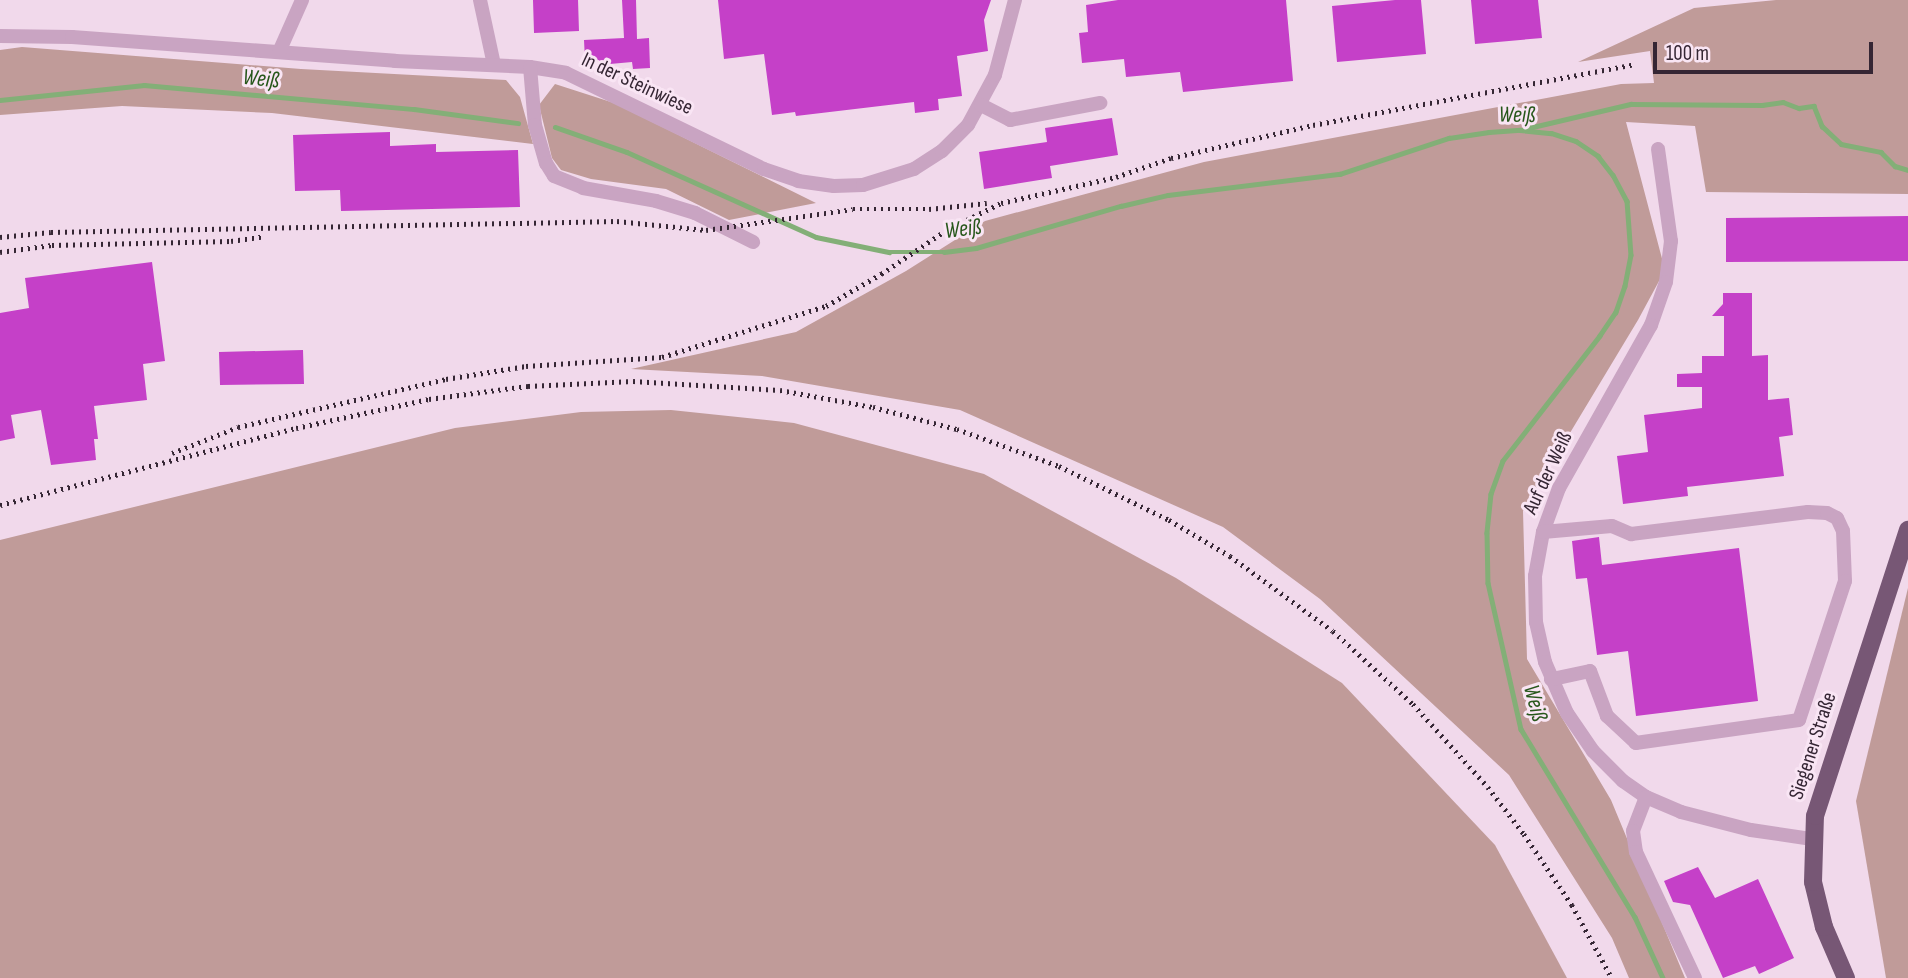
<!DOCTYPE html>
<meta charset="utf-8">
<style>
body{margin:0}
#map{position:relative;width:1908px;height:978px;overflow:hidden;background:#f1d9eb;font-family:"Sofia Sans Condensed",sans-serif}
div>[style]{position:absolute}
.green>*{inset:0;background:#c09b99}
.stream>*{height:4.5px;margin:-2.25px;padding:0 2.25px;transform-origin:2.25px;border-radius:2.25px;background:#83af77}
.building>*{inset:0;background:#c540c8}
.minor>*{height:14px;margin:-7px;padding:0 7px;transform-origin:7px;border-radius:7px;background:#c9a4c2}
.major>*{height:18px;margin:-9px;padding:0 9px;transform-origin:9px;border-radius:9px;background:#775775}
.rail>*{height:4.5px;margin-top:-2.25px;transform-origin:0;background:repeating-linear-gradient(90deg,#352634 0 2px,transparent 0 7px)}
span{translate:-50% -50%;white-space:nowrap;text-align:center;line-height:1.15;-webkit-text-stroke:6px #f9e5f4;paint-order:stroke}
.street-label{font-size:21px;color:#352634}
.water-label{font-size:23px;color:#27571b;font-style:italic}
.scale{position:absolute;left:1653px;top:42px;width:220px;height:32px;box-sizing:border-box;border:4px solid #352634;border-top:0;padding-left:9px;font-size:21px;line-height:24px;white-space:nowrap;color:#352634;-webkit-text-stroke:5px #f9e5f4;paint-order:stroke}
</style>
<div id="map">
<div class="green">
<div style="clip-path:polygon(1776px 0,1908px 0,1908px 194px,1706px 192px,1695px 126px,1626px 122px,1665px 270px,1638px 320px,1523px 511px,1527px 659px,1611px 800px,1685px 978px,1629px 978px,1612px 938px,1509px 775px,1320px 599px,1223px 527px,960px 410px,762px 376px,631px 369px,796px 332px,906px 271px,985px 221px,1204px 162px,1621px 84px,1654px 83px,1650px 51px,1578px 62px,1694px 8px)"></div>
<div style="clip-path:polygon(22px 47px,301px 69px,506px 80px,520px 97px,533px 144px,272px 113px,122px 106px,0 115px,0 50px)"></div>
<div style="clip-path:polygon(555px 84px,614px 103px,816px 203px,729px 220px,666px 189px,591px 179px,561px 170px,552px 158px,539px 105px)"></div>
<div style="clip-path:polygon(671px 410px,794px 423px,984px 474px,1176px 578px,1342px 683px,1495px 845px,1567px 978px,0 978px,0 540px,455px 428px,581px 412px)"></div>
<div style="clip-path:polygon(1908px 588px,1908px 978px,1886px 978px,1856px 801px)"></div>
</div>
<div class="stream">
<div style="left:0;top:100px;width:145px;rotate:-5.9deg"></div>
<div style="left:144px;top:85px;width:271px;rotate:5.1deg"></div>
<div style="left:414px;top:109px;width:105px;rotate:7.7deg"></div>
<div style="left:555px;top:127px;width:76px;rotate:19.1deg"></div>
<div style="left:627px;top:152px;width:207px;rotate:24.2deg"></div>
<div style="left:816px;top:237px;width:75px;rotate:11.6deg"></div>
<div style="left:889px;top:252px;width:55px"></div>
<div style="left:944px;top:252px;width:32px;rotate:-7deg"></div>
<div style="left:976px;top:248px;width:151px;rotate:-16.2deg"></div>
<div style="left:1121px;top:206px;width:48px;rotate:-13.2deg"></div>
<div style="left:1168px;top:195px;width:173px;rotate:-7deg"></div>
<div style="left:1340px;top:174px;width:115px;rotate:-18.3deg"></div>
<div style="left:1449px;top:138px;width:40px;rotate:-8.5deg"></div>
<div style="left:1489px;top:132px;width:31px;rotate:-4deg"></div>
<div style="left:1520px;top:130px;width:31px;rotate:6deg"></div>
<div style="left:1551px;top:133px;width:26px;rotate:18deg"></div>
<div style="left:1576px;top:141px;width:27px;rotate:34deg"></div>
<div style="left:1598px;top:156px;width:24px;rotate:52deg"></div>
<div style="left:1613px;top:175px;width:30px;rotate:62deg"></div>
<div style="left:1627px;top:201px;width:54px;rotate:85.8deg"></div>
<div style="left:1631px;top:255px;width:32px;rotate:101deg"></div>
<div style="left:1625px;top:286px;width:28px;rotate:109deg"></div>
<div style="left:1616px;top:312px;width:29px;rotate:124deg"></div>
<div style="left:1600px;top:336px;width:158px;rotate:127.8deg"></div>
<div style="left:1503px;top:461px;width:35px;rotate:110deg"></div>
<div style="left:1491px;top:494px;width:39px;rotate:96deg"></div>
<div style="left:1487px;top:533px;width:50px;rotate:88.9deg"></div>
<div style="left:1488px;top:583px;width:150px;rotate:77.3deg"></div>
<div style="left:1521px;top:729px;width:220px;rotate:58.8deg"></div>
<div style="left:1635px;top:917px;width:67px;rotate:65.3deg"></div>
<div style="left:1524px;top:129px;width:110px;rotate:-13.2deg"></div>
<div style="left:1631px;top:104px;width:131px;rotate:0.4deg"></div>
<div style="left:1762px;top:105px;width:21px;rotate:-8deg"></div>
<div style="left:1783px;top:102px;width:17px;rotate:21deg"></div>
<div style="left:1799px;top:108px;width:15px;rotate:-8deg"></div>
<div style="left:1814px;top:106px;width:22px;rotate:68deg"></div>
<div style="left:1822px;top:126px;width:26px;rotate:43deg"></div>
<div style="left:1841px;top:144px;width:41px;rotate:11.3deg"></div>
<div style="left:1881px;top:152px;width:20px;rotate:45deg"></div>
<div style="left:1895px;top:166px;width:14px;rotate:17deg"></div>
</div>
<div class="building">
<div style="clip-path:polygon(533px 0,578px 0,579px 31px,534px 33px)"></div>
<div style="clip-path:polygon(622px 0,636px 0,637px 39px,649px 38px,650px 68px,633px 69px,632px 62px,599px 65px,599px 60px,585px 61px,584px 40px,624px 38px)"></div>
<div style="clip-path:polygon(718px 0,991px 0,984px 20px,988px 51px,957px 56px,962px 96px,938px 99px,939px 110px,915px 113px,914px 102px,796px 116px,795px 112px,772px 115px,764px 54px,724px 59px)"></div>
<div style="clip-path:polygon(1118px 0,1286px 0,1293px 81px,1183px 92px,1180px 72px,1126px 77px,1124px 59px,1082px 63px,1079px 33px,1088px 32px,1086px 5px)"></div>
<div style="clip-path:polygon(1395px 0,1421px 0,1426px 54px,1337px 62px,1332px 6px)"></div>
<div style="clip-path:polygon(1471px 0,1538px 0,1542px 38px,1475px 44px)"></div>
<div style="clip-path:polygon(1112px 118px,1118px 155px,1050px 166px,1052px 178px,984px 189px,979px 152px,1047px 142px,1045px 128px)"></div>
<div style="clip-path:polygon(390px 132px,390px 146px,436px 144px,436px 152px,518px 150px,520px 207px,341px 211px,340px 190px,295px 191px,293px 135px)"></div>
<div style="clip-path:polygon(1908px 216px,1908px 261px,1726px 262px,1726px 218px)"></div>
<div style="clip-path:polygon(152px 262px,165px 361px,143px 364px,147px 400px,94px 406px,98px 439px,94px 439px,96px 460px,51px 465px,41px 410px,11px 415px,15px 438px,0 441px,0 313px,29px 308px,25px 278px)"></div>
<div style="clip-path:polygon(1723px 293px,1752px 293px,1752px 356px,1768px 355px,1768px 400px,1789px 398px,1793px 435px,1779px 437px,1784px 476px,1687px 487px,1688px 496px,1623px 504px,1617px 456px,1648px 452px,1644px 415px,1702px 408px,1702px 387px,1677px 387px,1677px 374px,1702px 373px,1702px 356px,1724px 356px,1724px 316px,1712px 316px,1723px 304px)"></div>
<div style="clip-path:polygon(303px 350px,304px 384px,220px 385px,219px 352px)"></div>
<div style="clip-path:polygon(1599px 537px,1602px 565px,1739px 548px,1758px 701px,1636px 716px,1628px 651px,1597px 655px,1587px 578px,1576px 579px,1572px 541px)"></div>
<div style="clip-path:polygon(1698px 867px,1715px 898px,1758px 879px,1794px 958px,1759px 974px,1755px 966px,1723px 978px,1690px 905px,1673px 902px,1664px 881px)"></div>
</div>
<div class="minor">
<div style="left:480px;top:0;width:66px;rotate:77.8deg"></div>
<div style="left:0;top:36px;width:72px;rotate:0.8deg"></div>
<div style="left:72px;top:37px;width:324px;rotate:4.2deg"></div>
<div style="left:395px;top:61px;width:135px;rotate:2.5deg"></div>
<div style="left:530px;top:67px;width:36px;rotate:9deg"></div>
<div style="left:566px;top:73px;width:220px;rotate:25.9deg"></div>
<div style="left:764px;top:169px;width:36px;rotate:19deg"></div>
<div style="left:798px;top:181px;width:36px;rotate:8deg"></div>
<div style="left:834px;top:186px;width:29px;rotate:-2deg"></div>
<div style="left:863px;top:185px;width:53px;rotate:-17.4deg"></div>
<div style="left:914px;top:169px;width:33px;rotate:-33deg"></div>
<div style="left:942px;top:151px;width:37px;rotate:-45deg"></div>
<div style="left:968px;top:125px;width:57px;rotate:-61.6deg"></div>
<div style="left:995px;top:75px;width:78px;rotate:-75.1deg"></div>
<div style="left:279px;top:52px;width:57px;rotate:-66.1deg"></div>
<div style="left:530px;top:67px;width:58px;rotate:85.1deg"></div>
<div style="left:535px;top:125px;width:40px;rotate:74deg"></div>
<div style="left:546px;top:163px;width:15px;rotate:58deg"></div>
<div style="left:554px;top:176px;width:31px;rotate:22deg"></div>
<div style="left:583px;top:188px;width:74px;rotate:10.1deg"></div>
<div style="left:656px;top:201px;width:41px;rotate:17.1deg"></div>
<div style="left:695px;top:213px;width:65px;rotate:26.6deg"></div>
<div style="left:981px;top:105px;width:33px;rotate:27deg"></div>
<div style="left:1010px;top:120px;width:92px;rotate:-10.7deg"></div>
<div style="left:1658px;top:149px;width:93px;rotate:82deg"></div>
<div style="left:1671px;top:241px;width:41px;rotate:97deg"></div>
<div style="left:1666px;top:282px;width:46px;rotate:109.2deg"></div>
<div style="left:1651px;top:325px;width:187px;rotate:119.4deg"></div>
<div style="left:1559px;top:488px;width:47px;rotate:110deg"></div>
<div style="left:1543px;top:532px;width:45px;rotate:100.3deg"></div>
<div style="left:1535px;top:576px;width:46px;rotate:88.8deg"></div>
<div style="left:1536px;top:622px;width:41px;rotate:77.3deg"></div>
<div style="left:1545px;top:662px;width:56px;rotate:66.7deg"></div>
<div style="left:1567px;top:713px;width:46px;rotate:55.6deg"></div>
<div style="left:1593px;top:751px;width:42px;rotate:45deg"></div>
<div style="left:1623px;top:781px;width:28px;rotate:35deg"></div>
<div style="left:1646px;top:797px;width:38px;rotate:23deg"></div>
<div style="left:1681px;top:812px;width:72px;rotate:14.4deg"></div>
<div style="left:1751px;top:830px;width:62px;rotate:8.4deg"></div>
<div style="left:1543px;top:532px;width:69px;rotate:-5deg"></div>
<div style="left:1612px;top:526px;width:21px;rotate:23deg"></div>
<div style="left:1631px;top:534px;width:178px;rotate:-7.1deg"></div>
<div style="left:1808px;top:512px;width:19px;rotate:3deg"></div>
<div style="left:1827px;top:513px;width:11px;rotate:27deg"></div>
<div style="left:1837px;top:518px;width:14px;rotate:65deg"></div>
<div style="left:1843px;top:531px;width:50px;rotate:87.7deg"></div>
<div style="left:1845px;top:581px;width:146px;rotate:108.3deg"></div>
<div style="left:1799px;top:720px;width:165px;rotate:172deg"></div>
<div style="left:1636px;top:743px;width:40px;rotate:-137deg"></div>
<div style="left:1607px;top:716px;width:48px;rotate:-110.7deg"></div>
<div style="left:1590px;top:671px;width:40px;rotate:168deg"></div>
<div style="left:1646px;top:797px;width:36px;rotate:111deg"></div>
<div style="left:1633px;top:831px;width:21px;rotate:82deg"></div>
<div style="left:1636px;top:852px;width:139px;rotate:64.9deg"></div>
</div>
<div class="major">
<div style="left:1846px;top:978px;width:56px;rotate:-113.3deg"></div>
<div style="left:1824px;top:927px;width:46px;rotate:-103.7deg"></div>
<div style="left:1813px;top:882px;width:66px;rotate:-88.3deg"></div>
<div style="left:1815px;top:816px;width:301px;rotate:-72deg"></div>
</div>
<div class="rail">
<div style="left:0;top:237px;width:51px;rotate:-5.6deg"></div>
<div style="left:51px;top:232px;width:566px;rotate:-1.11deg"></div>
<div style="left:617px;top:221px;width:89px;rotate:5.8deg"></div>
<div style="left:706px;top:230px;width:148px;rotate:-8.1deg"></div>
<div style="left:853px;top:209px;width:76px"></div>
<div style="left:929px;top:209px;width:58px;rotate:-5.9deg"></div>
<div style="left:0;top:252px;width:52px;rotate:-7.7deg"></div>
<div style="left:52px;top:245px;width:179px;rotate:-1.3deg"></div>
<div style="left:231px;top:241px;width:34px;rotate:-8deg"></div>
<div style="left:172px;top:453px;width:71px;rotate:-21.5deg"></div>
<div style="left:238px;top:427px;width:213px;rotate:-13deg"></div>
<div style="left:446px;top:379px;width:81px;rotate:-9.2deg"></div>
<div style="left:526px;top:366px;width:136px;rotate:-3.8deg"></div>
<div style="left:662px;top:357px;width:172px;rotate:-17.3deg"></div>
<div style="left:826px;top:306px;width:64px;rotate:-30.2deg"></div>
<div style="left:881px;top:274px;width:81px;rotate:-33.9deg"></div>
<div style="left:948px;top:229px;width:59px;rotate:-26.1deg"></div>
<div style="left:1001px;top:203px;width:118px;rotate:-12.7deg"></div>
<div style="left:1116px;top:177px;width:58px;rotate:-19.1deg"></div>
<div style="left:1171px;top:158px;width:146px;rotate:-13.1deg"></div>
<div style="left:1313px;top:125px;width:325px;rotate:-10.7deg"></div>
<div style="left:0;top:505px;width:306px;rotate:-14.6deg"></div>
<div style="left:296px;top:428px;width:136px;rotate:-12.3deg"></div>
<div style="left:429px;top:399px;width:100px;rotate:-7.5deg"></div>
<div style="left:528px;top:386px;width:105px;rotate:-2.7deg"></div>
<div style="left:633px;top:381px;width:147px;rotate:3.5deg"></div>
<div style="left:780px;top:390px;width:95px;rotate:10.4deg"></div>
<div style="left:873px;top:407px;width:87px;rotate:14.7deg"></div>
<div style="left:957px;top:429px;width:109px;rotate:19.9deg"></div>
<div style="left:1059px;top:466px;width:123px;rotate:26.1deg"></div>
<div style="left:1169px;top:520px;width:71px;rotate:30.5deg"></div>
<div style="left:1230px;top:556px;width:127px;rotate:36.1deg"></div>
<div style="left:1333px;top:631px;width:108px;rotate:42.4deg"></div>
<div style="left:1413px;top:704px;width:112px;rotate:47.9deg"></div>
<div style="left:1488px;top:787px;width:59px;rotate:52.5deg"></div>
<div style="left:1524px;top:834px;width:86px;rotate:55.9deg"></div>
<div style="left:1572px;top:905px;width:83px;rotate:61.3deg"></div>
</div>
<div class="street-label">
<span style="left:637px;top:84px;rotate:25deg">In der Steinwiese</span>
<span style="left:1548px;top:473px;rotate:-65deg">Auf der Weiß</span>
<span style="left:1813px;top:746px;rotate:-72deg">Siegener Straße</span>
</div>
<div class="water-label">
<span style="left:261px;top:79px;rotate:6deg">Weiß</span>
<span style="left:1517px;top:115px;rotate:1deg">Weiß</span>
<span style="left:963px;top:229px;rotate:-7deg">Weiß</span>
<span style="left:1535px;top:703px;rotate:75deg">Weiß</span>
</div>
<div class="scale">100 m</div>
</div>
